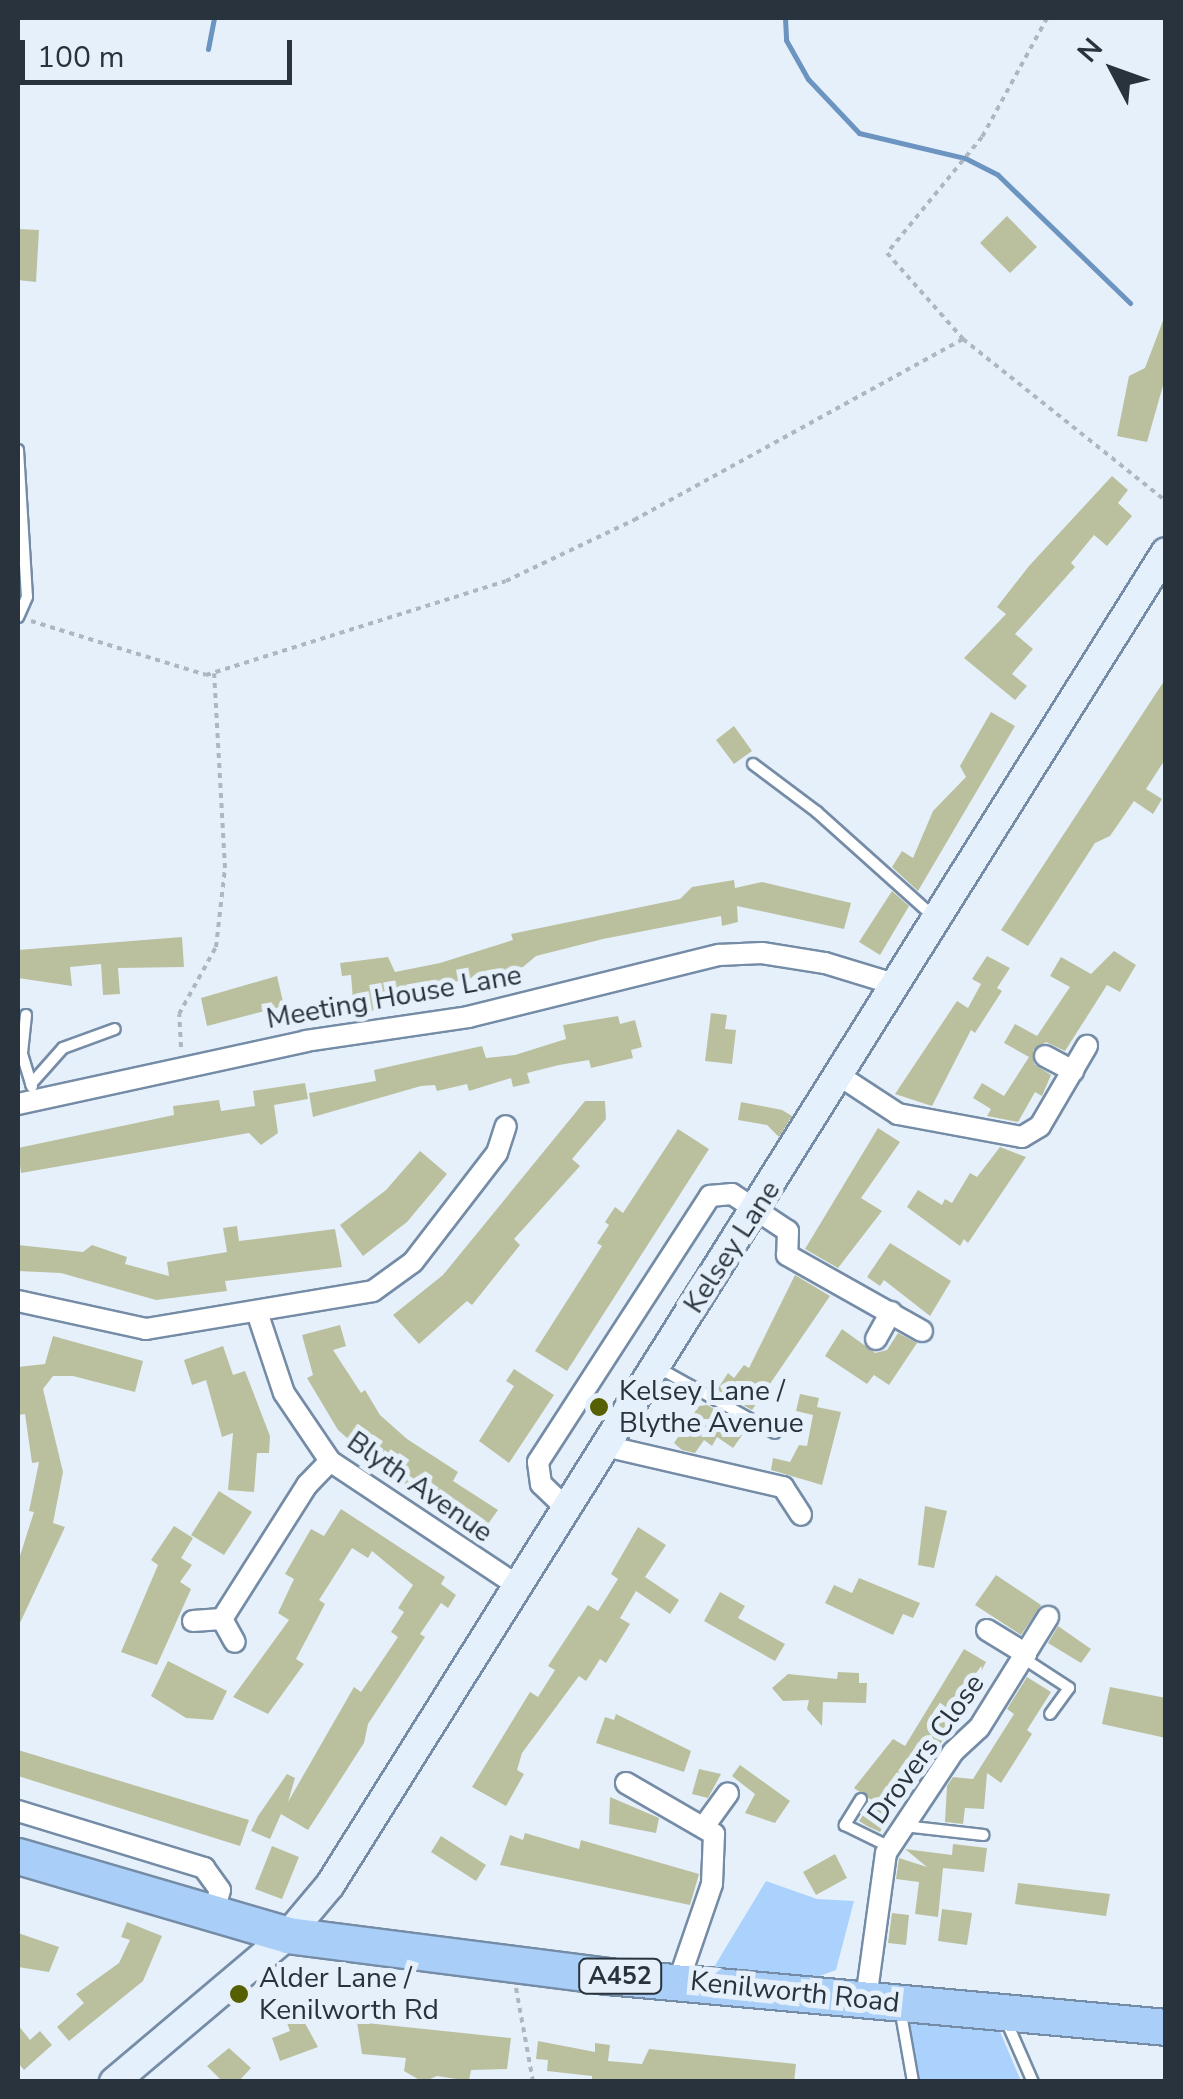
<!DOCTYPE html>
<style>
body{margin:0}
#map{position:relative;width:1183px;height:2099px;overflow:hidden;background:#e6f0fb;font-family:"Nunito Sans",sans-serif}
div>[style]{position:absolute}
.green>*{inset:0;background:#abd2fd}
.stream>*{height:5px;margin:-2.5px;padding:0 2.5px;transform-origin:2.5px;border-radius:2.5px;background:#6c94c0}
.building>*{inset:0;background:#bac09e}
.path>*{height:4px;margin-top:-2px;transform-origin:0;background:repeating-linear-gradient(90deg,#adb7c1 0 5px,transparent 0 10px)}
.roads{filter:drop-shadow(2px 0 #758ca6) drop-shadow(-2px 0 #758ca6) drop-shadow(0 2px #758ca6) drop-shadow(0 -2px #758ca6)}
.lane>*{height:10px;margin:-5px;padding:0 5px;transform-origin:5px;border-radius:5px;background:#fff}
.street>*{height:20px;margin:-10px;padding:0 10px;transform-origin:10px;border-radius:10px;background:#fff}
.secondary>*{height:28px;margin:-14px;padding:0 14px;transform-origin:14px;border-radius:14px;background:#e5f0fd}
.highway>*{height:35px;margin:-17.5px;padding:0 17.5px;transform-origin:17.5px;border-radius:17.5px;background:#a9cef7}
.dots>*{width:28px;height:28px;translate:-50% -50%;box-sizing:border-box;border:5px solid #e6f0fb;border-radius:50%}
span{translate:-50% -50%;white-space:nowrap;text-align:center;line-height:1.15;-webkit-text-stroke:10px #e6f0fb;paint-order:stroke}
.shield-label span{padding:2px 8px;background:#e6f0fb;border:2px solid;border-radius:8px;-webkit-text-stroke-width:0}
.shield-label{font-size:25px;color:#29333d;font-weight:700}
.street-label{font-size:28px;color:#29333d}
.poi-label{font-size:28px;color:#29333d}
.left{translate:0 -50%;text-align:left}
.frame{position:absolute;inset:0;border:20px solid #29333d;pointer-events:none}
.north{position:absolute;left:1063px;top:20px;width:100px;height:100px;-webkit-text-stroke:8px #e6f0fb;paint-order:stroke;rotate:311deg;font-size:28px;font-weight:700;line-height:40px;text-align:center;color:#29333d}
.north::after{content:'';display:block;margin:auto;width:35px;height:45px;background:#29333d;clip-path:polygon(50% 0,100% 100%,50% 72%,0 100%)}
.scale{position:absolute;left:20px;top:40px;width:272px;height:45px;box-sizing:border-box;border:5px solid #29333d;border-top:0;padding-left:12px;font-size:30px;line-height:35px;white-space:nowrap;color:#29333d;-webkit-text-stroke:8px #e6f0fb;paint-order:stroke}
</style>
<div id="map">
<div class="green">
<div style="clip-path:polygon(766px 1881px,817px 1899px,854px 1901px,836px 1970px,814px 1978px,714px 1967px)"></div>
<div style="clip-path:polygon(908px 2019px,996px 2022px,1021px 2081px,920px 2081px)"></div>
</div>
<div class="stream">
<div style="left:785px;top:18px;width:22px;rotate:87deg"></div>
<div style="left:786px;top:40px;width:45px;rotate:60.6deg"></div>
<div style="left:808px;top:79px;width:74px;rotate:46.6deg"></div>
<div style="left:859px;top:133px;width:109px;rotate:13.3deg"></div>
<div style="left:965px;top:158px;width:37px;rotate:27deg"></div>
<div style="left:998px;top:175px;width:184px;rotate:44.1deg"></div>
<div style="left:208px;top:49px;width:32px;rotate:-79deg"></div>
</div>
<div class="building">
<div style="clip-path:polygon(1007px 216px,1037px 247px,1010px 273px,980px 243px)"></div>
<div style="clip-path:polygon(18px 229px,39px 230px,36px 282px,18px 280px)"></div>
<div style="clip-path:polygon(1164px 318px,1166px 375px,1147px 442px,1117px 436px,1129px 376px,1145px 368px)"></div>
<div style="clip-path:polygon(1112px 476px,1128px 490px,1118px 503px,1132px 516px,1107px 546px,1094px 535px,1071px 563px,1075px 567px,1015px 634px,1033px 649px,1012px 674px,1027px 686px,1015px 700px,964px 658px,1006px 614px,997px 607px,1029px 566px)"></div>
<div style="clip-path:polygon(1166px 678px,1166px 758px,1146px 789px,1162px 799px,1153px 814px,1134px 801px,1110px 836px,1095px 843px,1028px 946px,1001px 930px)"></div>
<div style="clip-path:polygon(991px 712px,1015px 726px,918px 891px,892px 867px,902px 851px,913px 858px,933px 811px,966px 777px,960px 766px)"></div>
<div style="clip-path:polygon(734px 726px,752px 751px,734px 764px,716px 740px)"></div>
<div style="clip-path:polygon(734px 880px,735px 888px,762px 882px,851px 903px,844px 929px,737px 906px,738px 922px,722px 926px,721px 916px,603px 939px,536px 956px,523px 967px,380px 998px,381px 1010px,354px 1012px,351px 975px,342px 976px,340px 963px,388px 957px,395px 972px,440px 963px,513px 940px,511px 934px,680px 899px,692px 887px)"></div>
<div style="clip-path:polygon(892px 891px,909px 906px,880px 955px,859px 942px)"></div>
<div style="clip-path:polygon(182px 937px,184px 967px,118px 968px,120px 994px,103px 995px,101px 964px,70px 967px,72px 986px,18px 978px,18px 950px)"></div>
<div style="clip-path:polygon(1114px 951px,1136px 965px,1120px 992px,1107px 985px,1065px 1051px,1046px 1042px,1033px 1050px,1034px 1064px,1051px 1075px,1042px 1096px,1035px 1092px,1018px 1122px,987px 1116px,991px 1109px,973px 1098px,982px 1083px,1004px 1096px,1029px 1057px,1004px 1043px,1015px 1024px,1037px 1036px,1070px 987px,1050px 976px,1061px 957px,1091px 974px)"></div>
<div style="clip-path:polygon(987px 956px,1010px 968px,997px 988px,1002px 991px,975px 1033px,971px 1030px,932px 1106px,895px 1094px,957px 1001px,968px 1008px,981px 984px,972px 979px)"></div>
<div style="clip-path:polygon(277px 976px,284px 1006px,207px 1026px,201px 998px)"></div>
<div style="clip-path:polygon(711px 1013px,727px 1015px,725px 1029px,736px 1030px,732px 1064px,705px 1061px)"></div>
<div style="clip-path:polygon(618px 1016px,620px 1024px,635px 1020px,642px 1047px,631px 1050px,633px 1058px,591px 1068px,589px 1060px,559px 1065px,527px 1073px,530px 1083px,513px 1087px,511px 1078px,469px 1091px,467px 1084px,437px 1091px,435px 1085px,421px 1086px,313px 1117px,309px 1093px,376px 1081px,374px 1070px,482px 1046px,486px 1058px,515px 1055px,566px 1039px,563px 1025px)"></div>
<div style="clip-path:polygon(305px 1083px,308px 1099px,274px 1105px,278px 1133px,261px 1145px,249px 1133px,21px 1173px,18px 1148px,174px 1115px,173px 1106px,189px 1104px,219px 1100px,221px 1111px,255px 1106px,253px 1091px)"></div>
<div style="clip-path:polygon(585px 1101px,605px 1101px,606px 1119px,572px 1159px,580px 1166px,514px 1239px,520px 1245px,472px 1305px,467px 1301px,419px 1344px,393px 1315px,443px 1275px)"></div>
<div style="clip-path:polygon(741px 1102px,782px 1110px,792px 1116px,779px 1137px,767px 1125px,738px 1120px)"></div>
<div style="clip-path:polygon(878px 1128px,900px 1142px,861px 1198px,882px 1211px,838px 1268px,805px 1249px)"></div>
<div style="clip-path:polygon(678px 1129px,709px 1149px,567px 1371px,535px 1351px,602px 1246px,597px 1243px,609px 1225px,605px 1222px,615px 1207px,623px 1213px)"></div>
<div style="clip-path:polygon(1000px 1147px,1026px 1157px,968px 1243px,964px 1239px,960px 1246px,907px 1207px,918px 1190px,942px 1205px,945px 1199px,952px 1203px,970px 1173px,977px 1177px)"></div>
<div style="clip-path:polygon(420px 1151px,447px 1174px,407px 1222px,363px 1256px,340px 1225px,386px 1190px)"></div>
<div style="clip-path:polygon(237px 1226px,239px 1241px,335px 1229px,342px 1267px,225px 1281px,227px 1291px,156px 1300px,61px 1273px,18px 1271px,18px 1245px,83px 1252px,92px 1245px,127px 1257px,125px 1264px,169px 1276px,167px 1262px,227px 1252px,223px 1228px)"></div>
<div style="clip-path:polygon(890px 1243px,951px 1281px,930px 1316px,884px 1280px,880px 1286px,867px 1277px)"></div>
<div style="clip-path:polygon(795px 1275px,830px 1296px,752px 1410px,717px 1390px,728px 1373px,734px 1378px,744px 1365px,749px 1368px)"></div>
<div style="clip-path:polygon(340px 1325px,346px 1346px,333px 1350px,361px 1393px,365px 1390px,380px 1415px,407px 1439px,458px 1472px,453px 1481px,498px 1510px,488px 1524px,472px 1514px,467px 1523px,386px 1472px,338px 1430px,307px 1378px,313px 1375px,302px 1335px)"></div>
<div style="clip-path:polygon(842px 1329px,875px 1353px,887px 1350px,898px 1333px,917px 1343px,889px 1385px,874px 1375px,867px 1384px,825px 1356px)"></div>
<div style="clip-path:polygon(53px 1336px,143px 1361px,135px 1392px,73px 1376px,53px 1376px,43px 1389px,63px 1472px,53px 1523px,65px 1527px,19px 1625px,18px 1562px,34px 1512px,29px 1511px,39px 1462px,32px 1463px,25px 1414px,18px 1415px,18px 1367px,45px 1364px)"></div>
<div style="clip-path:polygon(223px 1346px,233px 1375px,245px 1371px,270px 1436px,269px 1453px,257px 1453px,254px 1492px,228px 1490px,233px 1433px,222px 1437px,206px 1380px,192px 1385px,184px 1360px)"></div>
<div style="clip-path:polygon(514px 1369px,554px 1395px,509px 1463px,479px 1441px,514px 1386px,506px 1381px)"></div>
<div style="clip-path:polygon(800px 1394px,819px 1398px,817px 1407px,841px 1412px,822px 1485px,771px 1470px,773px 1458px,790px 1462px,799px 1445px,807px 1446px,813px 1415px,796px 1411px)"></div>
<div style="clip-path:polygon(707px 1405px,742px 1424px,743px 1434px,733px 1448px,717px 1437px,712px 1446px,704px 1440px,695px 1453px,682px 1450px,674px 1443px,699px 1406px)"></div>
<div style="clip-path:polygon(219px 1491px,252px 1512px,224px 1555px,191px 1535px)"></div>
<div style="clip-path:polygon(925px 1506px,947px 1511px,934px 1568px,918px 1565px)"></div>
<div style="clip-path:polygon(341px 1509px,445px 1577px,441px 1584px,456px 1595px,448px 1608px,441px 1603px,420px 1634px,425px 1637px,368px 1724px,364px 1743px,308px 1830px,281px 1814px,270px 1839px,251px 1831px,258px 1816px,287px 1774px,295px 1778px,288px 1802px,354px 1687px,361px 1692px,398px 1637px,391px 1632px,404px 1612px,398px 1608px,413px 1585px,372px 1551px,368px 1558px,352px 1548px,319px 1600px,325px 1604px,296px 1659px,304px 1664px,268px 1714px,233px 1697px,289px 1620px,278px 1613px,294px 1579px,285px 1574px,311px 1529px,324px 1536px)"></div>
<div style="clip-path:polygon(174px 1526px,193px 1538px,181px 1558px,192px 1565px,180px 1582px,191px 1589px,157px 1665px,121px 1652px,158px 1565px,151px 1560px)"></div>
<div style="clip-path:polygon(638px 1527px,666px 1545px,645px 1577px,679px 1600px,670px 1614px,636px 1591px,620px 1618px,630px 1624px,606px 1663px,600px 1659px,586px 1681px,579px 1676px,522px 1753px,517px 1770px,524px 1774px,506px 1806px,472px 1787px,530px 1692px,538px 1697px,555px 1670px,548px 1666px,588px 1605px,598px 1611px,618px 1579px,611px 1574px)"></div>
<div style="clip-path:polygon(996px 1575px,1041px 1605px,1021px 1635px,975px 1605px)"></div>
<div style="clip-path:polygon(859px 1578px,920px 1603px,913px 1618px,903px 1614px,893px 1635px,825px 1603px,834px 1585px,852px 1593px)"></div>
<div style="clip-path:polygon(720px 1592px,745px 1606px,738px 1618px,785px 1644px,775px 1661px,704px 1621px)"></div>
<div style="clip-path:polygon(1058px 1626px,1091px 1649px,1081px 1663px,1048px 1643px)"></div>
<div style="clip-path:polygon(964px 1649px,986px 1662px,951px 1728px,934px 1753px,928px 1749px,880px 1832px,867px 1826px,859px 1821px,873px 1801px,854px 1788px,893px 1739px,905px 1746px)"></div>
<div style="clip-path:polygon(168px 1661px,227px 1691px,213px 1720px,186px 1718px,151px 1696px)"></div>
<div style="clip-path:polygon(838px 1672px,859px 1673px,859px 1683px,867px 1683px,866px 1703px,823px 1702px,822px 1726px,807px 1709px,809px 1700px,783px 1701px,772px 1688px,788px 1674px,837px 1679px)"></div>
<div style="clip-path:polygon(1027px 1677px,1051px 1692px,1027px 1730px,1032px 1734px,1001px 1783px,987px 1773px,984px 1809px,965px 1808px,963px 1824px,945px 1822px,947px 1786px,953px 1777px,973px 1779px,1014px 1714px,1007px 1709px)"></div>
<div style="clip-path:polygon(1110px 1687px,1166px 1698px,1166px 1738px,1102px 1724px)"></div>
<div style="clip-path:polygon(616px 1714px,691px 1751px,684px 1772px,596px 1743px,605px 1717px,614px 1720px)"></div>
<div style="clip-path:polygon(18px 1750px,249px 1820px,240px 1846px,18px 1776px)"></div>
<div style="clip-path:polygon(740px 1765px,790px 1801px,775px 1823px,745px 1813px,755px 1794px,732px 1776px)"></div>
<div style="clip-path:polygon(699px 1769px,721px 1774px,708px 1798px,692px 1794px)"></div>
<div style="clip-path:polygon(610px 1797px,659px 1818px,656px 1833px,609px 1824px)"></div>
<div style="clip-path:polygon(525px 1833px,579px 1849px,581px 1840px,699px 1874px,690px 1905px,500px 1865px,510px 1835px,523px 1840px)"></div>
<div style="clip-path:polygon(441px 1836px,486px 1865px,476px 1881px,431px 1852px)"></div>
<div style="clip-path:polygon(953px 1844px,987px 1848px,984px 1872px,943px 1868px,938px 1917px,915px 1914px,919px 1882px,896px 1879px,899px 1858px,927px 1867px,905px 1849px,952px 1855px)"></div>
<div style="clip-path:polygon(272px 1846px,299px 1857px,282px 1899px,255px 1889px)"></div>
<div style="clip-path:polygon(835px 1854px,847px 1878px,816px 1895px,803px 1872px)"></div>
<div style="clip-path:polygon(1018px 1883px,1110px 1894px,1106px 1916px,1015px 1904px)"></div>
<div style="clip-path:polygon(942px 1909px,972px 1913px,967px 1945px,938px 1941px)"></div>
<div style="clip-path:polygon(892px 1913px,909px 1915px,906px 1945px,888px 1943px)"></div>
<div style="clip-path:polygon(127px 1922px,162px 1936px,143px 1981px,69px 2041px,57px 2027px,84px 2003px,76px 1994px,119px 1963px,130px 1940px,121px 1937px)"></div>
<div style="clip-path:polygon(18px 1933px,59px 1947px,49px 1972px,18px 1967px)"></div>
<div style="clip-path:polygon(300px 2014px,318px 2047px,280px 2061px,272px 2038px,290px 2031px,286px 2020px)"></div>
<div style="clip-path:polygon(357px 2022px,511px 2038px,507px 2069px,471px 2070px,469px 2081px,437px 2076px,423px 2082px,404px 2071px,406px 2058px,362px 2054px)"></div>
<div style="clip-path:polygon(18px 2025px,30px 2040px,40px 2031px,52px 2045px,24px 2070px,18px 2063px)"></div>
<div style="clip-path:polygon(538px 2041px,595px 2052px,595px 2043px,610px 2045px,608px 2061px,642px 2064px,649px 2049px,796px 2064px,794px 2082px,592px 2082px,592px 2076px,547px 2071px,548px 2060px,536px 2059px)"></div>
<div style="clip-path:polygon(229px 2048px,251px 2068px,238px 2082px,223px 2082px,207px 2066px)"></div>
</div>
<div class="path">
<div style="left:1047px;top:18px;width:136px;rotate:118.6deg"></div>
<div style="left:982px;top:137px;width:150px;rotate:129.3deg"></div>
<div style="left:887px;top:253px;width:115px;rotate:48.5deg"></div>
<div style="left:963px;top:339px;width:260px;rotate:38.6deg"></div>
<div style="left:31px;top:621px;width:183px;rotate:17.1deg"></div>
<div style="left:206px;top:675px;width:314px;rotate:-17.4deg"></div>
<div style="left:506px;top:581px;width:142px;rotate:-25.5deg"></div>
<div style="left:634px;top:520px;width:376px;rotate:-28.8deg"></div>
<div style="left:181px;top:1047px;width:33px;rotate:-93deg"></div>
<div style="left:179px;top:1014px;width:77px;rotate:-61.1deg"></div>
<div style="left:216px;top:947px;width:80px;rotate:-83.5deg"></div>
<div style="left:225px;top:868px;width:195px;rotate:-93.2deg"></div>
<div style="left:516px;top:1988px;width:96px;rotate:79.7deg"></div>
</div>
<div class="roads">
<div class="lane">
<div style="left:18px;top:450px;width:147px;rotate:86.5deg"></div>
<div style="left:27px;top:597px;width:22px;rotate:114deg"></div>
<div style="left:753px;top:764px;width:80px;rotate:36.9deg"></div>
<div style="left:817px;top:812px;width:159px;rotate:41.9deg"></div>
<div style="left:26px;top:1015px;width:39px;rotate:96deg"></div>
<div style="left:22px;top:1054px;width:34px;rotate:73deg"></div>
<div style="left:31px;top:1084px;width:48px;rotate:-48.4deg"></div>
<div style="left:63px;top:1048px;width:55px;rotate:-20.1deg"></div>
<div style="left:657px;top:1367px;width:135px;rotate:29.2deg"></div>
<div style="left:1023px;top:1658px;width:55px;rotate:33.1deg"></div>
<div style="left:1069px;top:1688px;width:32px;rotate:126deg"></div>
<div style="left:861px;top:1799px;width:31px;rotate:122deg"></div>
<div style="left:845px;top:1825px;width:50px;rotate:26.1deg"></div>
<div style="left:904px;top:1826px;width:80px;rotate:6.5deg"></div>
<div style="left:900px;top:2008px;width:75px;rotate:80deg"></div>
<div style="left:1005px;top:2018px;width:70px;rotate:66.4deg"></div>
</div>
<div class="street">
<div style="left:1045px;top:1056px;width:32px;rotate:28deg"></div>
<div style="left:840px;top:1076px;width:69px;rotate:33.2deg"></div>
<div style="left:898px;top:1114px;width:126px;rotate:10.5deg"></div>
<div style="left:1022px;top:1137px;width:21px;rotate:-31deg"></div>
<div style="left:1040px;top:1126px;width:93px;rotate:-59.6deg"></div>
<div style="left:18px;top:1104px;width:295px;rotate:-12.3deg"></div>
<div style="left:306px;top:1041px;width:164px;rotate:-8.4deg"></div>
<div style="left:468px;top:1017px;width:259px;rotate:-13.9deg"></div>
<div style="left:719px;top:955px;width:43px;rotate:-2.7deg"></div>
<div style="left:762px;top:953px;width:64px;rotate:9deg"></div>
<div style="left:825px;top:963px;width:75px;rotate:17deg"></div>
<div style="left:18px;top:1301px;width:131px;rotate:12.3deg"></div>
<div style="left:146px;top:1329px;width:230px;rotate:-9.5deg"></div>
<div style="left:373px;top:1291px;width:49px;rotate:-35.9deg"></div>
<div style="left:413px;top:1262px;width:138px;rotate:-52.4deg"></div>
<div style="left:497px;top:1153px;width:28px;rotate:-72deg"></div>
<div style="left:257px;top:1312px;width:85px;rotate:71.6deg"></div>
<div style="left:284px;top:1393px;width:82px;rotate:55.9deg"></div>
<div style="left:330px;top:1461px;width:226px;rotate:33.6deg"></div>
<div style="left:876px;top:1339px;width:31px;rotate:-61deg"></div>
<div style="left:605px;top:1446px;width:183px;rotate:13deg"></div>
<div style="left:783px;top:1487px;width:33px;rotate:57deg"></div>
<div style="left:566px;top:1508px;width:35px;rotate:-136deg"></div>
<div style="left:541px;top:1484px;width:22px;rotate:-98deg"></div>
<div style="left:538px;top:1462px;width:317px;rotate:-57.1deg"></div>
<div style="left:710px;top:1196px;width:22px;rotate:-5deg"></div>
<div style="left:732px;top:1194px;width:67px;rotate:33.5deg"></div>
<div style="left:788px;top:1231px;width:24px;rotate:92deg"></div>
<div style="left:787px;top:1255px;width:155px;rotate:29.4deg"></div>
<div style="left:222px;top:1619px;width:159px;rotate:-57.6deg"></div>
<div style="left:307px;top:1485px;width:33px;rotate:-46deg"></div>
<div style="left:193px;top:1621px;width:29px;rotate:-4deg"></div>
<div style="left:222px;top:1619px;width:26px;rotate:61deg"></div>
<div style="left:987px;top:1630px;width:46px;rotate:31.6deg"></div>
<div style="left:626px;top:1783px;width:102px;rotate:30.1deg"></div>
<div style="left:714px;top:1834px;width:50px;rotate:92.3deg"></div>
<div style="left:712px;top:1884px;width:102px;rotate:109deg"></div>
<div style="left:18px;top:1811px;width:195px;rotate:17deg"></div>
<div style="left:204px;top:1868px;width:27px;rotate:54deg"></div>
<div style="left:220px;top:1890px;width:25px;rotate:106deg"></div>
<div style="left:705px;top:1825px;width:39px;rotate:-54deg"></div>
<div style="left:866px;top:1999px;width:147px;rotate:-82.2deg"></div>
<div style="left:886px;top:1853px;width:121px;rotate:-56.4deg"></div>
<div style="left:953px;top:1752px;width:35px;rotate:-43deg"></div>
<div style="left:979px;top:1728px;width:131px;rotate:-58.1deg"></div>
</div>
<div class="secondary">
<div style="left:114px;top:2082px;width:228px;rotate:-40.2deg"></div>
<div style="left:288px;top:1935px;width:65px;rotate:-50deg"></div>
<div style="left:330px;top:1885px;width:1573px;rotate:-57.91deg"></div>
</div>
<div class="highway">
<div style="left:18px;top:1856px;width:281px;rotate:16.3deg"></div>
<div style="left:288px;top:1935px;width:322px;rotate:7.3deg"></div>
<div style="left:607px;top:1976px;width:561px;rotate:5.21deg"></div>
</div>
</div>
<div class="dots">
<div style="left:599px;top:1407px;background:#566000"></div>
<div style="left:239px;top:1994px;background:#566000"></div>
</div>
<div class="shield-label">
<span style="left:620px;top:1976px">A452</span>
</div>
<div class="street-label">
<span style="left:394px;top:997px;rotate:-10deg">Meeting House Lane</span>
<span style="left:732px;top:1247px;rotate:-57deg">Kelsey Lane</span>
<span style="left:420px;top:1487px;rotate:35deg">Blyth Avenue</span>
<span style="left:926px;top:1749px;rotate:-54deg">Drovers Close</span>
<span style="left:795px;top:1992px;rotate:6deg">Kenilworth Road</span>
</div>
<div class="poi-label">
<span class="left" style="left:619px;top:1407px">Kelsey Lane /<br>Blythe Avenue</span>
<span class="left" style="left:259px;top:1994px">Alder Lane /<br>Kenilworth Rd</span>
</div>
<div class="frame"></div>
<div class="north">N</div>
<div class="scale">100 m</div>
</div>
